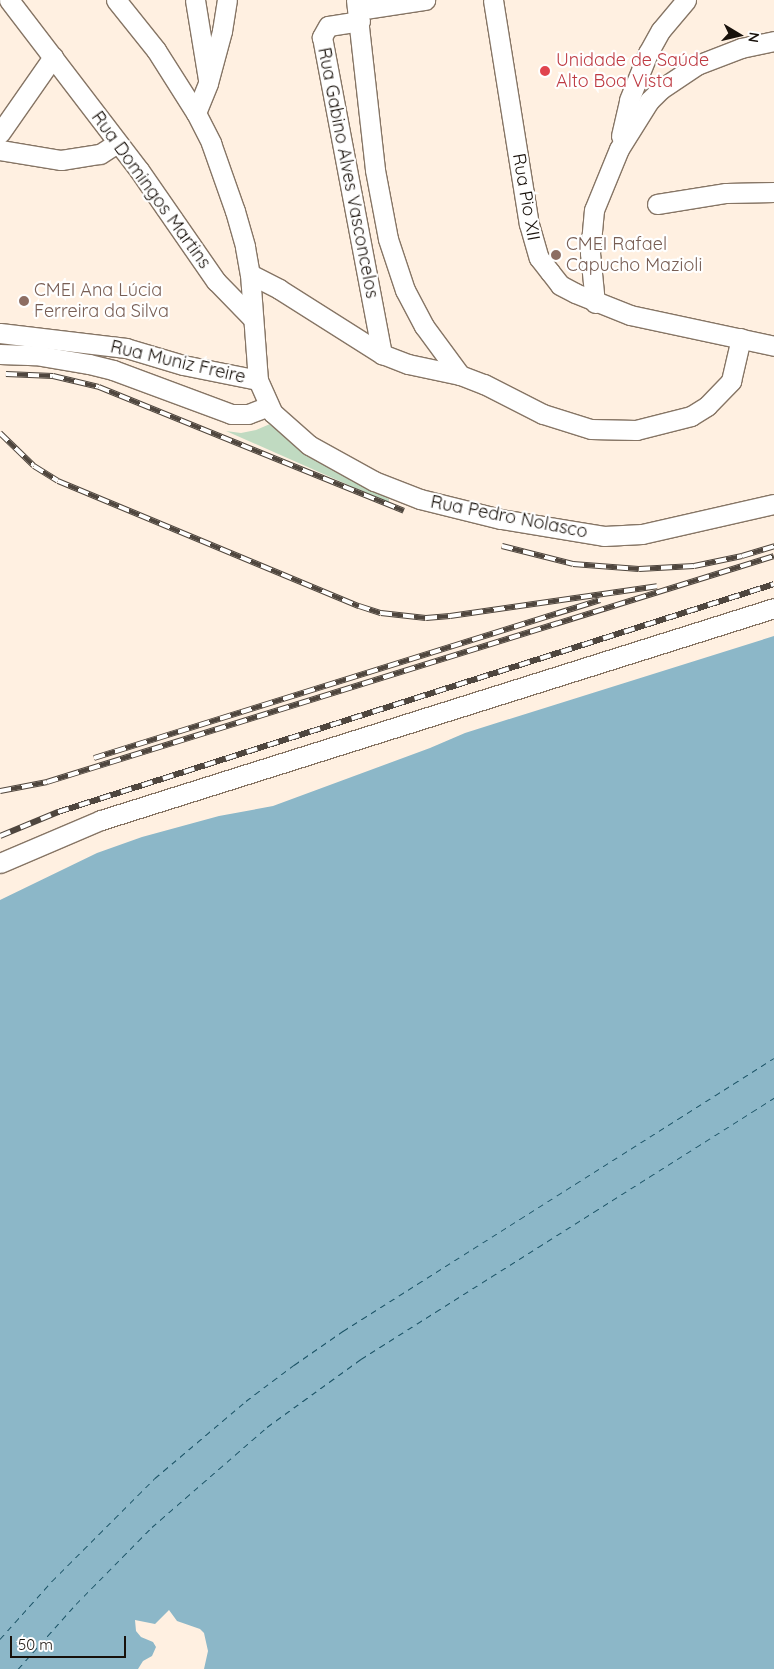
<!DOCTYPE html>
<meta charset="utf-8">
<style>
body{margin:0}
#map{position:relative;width:774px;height:1669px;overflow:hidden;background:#fff0e1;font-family:Quicksand,sans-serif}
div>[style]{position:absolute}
.green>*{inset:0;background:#c0dac1}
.water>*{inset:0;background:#8cb7c8}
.ferry>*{height:1px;margin-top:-0.5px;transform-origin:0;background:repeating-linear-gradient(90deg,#1b5366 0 6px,transparent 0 11px)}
.roads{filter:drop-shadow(1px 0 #867565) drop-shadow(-1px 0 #867565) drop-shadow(0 1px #867565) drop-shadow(0 -1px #867565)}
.minor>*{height:19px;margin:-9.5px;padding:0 9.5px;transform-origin:9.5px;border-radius:9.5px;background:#fff}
.rail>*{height:5.5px;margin-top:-2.75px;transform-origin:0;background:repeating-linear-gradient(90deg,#fff 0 11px,#4f463e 0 22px);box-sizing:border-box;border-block:1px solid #4f463e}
.dots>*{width:14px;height:14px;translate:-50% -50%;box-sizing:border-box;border:2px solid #fff;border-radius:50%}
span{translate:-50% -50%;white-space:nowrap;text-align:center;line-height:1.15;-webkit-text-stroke:4.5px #fff;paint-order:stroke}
.health-label{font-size:18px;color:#be3a42}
.left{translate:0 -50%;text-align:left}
.street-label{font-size:18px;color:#18110b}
.education-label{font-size:18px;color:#785e54}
.north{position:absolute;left:714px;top:10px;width:50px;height:50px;-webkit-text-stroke:4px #fff;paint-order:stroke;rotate:99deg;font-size:14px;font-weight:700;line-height:20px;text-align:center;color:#18110b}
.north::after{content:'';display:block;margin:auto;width:18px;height:22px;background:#18110b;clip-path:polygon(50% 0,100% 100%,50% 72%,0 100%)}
.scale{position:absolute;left:10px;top:1636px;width:116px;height:22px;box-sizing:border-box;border:2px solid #18110b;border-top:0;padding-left:6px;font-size:15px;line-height:18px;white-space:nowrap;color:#18110b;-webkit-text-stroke:4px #fff;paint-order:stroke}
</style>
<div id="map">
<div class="green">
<div style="clip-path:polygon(270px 424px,304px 452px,355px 482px,389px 499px,389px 503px,226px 431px,241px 433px,256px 430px)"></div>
</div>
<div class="water">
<div style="clip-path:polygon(774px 636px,774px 1669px,204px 1669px,208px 1651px,204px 1633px,200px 1629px,177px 1621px,169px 1610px,155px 1624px,135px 1620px,136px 1631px,141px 1637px,153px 1642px,156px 1647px,152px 1656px,143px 1661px,138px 1669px,0 1669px,0 900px,97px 853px,142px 837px,219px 816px,273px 806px,430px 748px,465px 733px)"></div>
</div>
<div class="ferry">
<div style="left:0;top:1639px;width:78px;rotate:-48.1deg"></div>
<div style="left:52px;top:1581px;width:146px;rotate:-45deg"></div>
<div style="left:155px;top:1478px;width:119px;rotate:-40.2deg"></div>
<div style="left:246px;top:1401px;width:60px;rotate:-36.9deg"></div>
<div style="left:294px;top:1365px;width:60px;rotate:-34.8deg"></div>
<div style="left:343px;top:1331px;width:510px;rotate:-32.35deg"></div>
<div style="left:18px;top:1669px;width:87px;rotate:-48.3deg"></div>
<div style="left:76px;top:1604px;width:108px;rotate:-45.4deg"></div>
<div style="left:152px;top:1527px;width:152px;rotate:-41deg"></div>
<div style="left:267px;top:1427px;width:116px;rotate:-35.9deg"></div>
<div style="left:361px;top:1359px;width:489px;rotate:-32.3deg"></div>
</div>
<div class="roads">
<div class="minor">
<div style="left:9px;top:0;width:214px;rotate:52.6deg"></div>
<div style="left:139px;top:170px;width:135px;rotate:55.3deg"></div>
<div style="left:216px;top:281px;width:53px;rotate:45.8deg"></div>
<div style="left:116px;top:0;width:64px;rotate:51.3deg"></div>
<div style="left:156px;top:50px;width:75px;rotate:57.6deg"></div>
<div style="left:196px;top:113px;width:34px;rotate:63deg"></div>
<div style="left:211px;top:143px;width:72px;rotate:70.6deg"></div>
<div style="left:235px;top:211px;width:37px;rotate:74deg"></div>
<div style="left:245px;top:247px;width:27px;rotate:80deg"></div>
<div style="left:250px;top:274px;width:106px;rotate:85.7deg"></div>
<div style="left:258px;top:380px;width:36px;rotate:66deg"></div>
<div style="left:273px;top:413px;width:48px;rotate:41.6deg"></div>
<div style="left:309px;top:445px;width:74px;rotate:29deg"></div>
<div style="left:374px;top:481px;width:49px;rotate:21.4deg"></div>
<div style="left:420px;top:499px;width:83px;rotate:13.9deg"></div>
<div style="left:501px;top:519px;width:104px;rotate:9.4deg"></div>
<div style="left:604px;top:536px;width:38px;rotate:-3deg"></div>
<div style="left:642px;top:534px;width:135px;rotate:-12.8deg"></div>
<div style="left:195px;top:0;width:80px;rotate:80.7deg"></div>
<div style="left:356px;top:0;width:171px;rotate:83.6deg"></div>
<div style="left:375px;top:170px;width:70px;rotate:79.3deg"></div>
<div style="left:388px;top:239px;width:54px;rotate:71.6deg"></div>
<div style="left:405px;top:290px;width:41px;rotate:62.2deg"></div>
<div style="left:424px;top:326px;width:61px;rotate:53.7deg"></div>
<div style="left:493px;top:0;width:227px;rotate:80.9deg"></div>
<div style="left:529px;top:224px;width:35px;rotate:74deg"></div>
<div style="left:539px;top:258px;width:18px;rotate:52deg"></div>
<div style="left:550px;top:272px;width:16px;rotate:52deg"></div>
<div style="left:560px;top:285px;width:17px;rotate:28deg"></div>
<div style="left:575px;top:293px;width:59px;rotate:21.8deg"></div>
<div style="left:630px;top:315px;width:147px;rotate:12.1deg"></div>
<div style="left:358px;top:10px;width:68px;rotate:-8.5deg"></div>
<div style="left:360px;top:21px;width:32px;rotate:171deg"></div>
<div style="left:328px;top:26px;width:13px;rotate:119deg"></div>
<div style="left:322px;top:37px;width:323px;rotate:79.3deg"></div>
<div style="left:196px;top:113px;width:32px;rotate:-68deg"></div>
<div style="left:208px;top:83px;width:54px;rotate:-74.9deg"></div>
<div style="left:222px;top:31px;width:31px;rotate:-81deg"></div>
<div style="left:0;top:133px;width:93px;rotate:-55.1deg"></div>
<div style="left:621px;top:136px;width:37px;rotate:-77deg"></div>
<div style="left:629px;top:100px;width:51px;rotate:-68deg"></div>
<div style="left:648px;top:53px;width:26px;rotate:-61deg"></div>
<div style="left:661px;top:30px;width:39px;rotate:-50deg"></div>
<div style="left:0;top:150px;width:62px;rotate:9.3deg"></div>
<div style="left:61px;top:160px;width:39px;rotate:-9deg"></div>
<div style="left:100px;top:154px;width:20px;rotate:-33deg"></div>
<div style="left:657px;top:204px;width:70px;rotate:-9.1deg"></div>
<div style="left:726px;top:193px;width:48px;rotate:-1.2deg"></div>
<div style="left:250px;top:274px;width:33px;rotate:27deg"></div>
<div style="left:279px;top:289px;width:122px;rotate:32.3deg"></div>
<div style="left:382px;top:354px;width:28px;rotate:21deg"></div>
<div style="left:408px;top:364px;width:53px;rotate:11.9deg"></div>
<div style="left:460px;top:375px;width:26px;rotate:21deg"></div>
<div style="left:484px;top:384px;width:66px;rotate:27deg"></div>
<div style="left:543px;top:414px;width:50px;rotate:17.4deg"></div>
<div style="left:591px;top:429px;width:45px;rotate:1.3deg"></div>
<div style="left:636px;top:430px;width:57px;rotate:-14.3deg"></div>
<div style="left:691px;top:416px;width:19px;rotate:-32deg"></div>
<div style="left:707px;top:406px;width:35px;rotate:-46deg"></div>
<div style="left:731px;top:381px;width:44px;rotate:-76.9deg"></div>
<div style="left:595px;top:303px;width:50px;rotate:-95.7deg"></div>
<div style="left:590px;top:253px;width:43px;rotate:-84.7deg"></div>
<div style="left:594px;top:210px;width:66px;rotate:-67.7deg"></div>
<div style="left:619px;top:149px;width:57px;rotate:-58deg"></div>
<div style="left:649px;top:101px;width:17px;rotate:-45deg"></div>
<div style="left:661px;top:89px;width:43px;rotate:-33.7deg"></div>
<div style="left:697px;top:65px;width:47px;rotate:-21.1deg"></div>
<div style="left:741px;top:48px;width:34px;rotate:-12deg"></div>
<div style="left:0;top:333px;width:127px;rotate:6.8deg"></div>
<div style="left:126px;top:348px;width:59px;rotate:16.6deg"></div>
<div style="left:183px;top:365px;width:76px;rotate:11.3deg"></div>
<div style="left:0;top:354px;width:35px;rotate:2deg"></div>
<div style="left:35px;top:355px;width:55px;rotate:9.5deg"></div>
<div style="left:89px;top:364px;width:25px;rotate:14deg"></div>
<div style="left:113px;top:370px;width:126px;rotate:20.4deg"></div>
<div style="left:231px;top:414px;width:17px"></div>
<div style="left:248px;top:414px;width:22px;rotate:-21deg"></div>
<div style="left:0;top:863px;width:110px;rotate:-23.1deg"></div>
<div style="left:101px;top:820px;width:706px;rotate:-17.48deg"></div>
</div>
</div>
<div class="rail">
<div style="left:6px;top:374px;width:47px;rotate:2.4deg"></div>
<div style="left:53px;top:376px;width:47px;rotate:13.4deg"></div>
<div style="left:99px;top:387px;width:329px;rotate:22.1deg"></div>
<div style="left:0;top:433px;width:47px;rotate:44.1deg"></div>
<div style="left:34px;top:466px;width:28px;rotate:32deg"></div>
<div style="left:58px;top:481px;width:326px;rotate:22.6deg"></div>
<div style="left:359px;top:606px;width:23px;rotate:18deg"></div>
<div style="left:381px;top:613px;width:45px;rotate:6.3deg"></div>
<div style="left:426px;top:618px;width:24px;rotate:-5deg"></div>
<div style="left:450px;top:616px;width:209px;rotate:-8.2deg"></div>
<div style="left:502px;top:546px;width:73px;rotate:14.2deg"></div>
<div style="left:573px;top:564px;width:66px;rotate:4.3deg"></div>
<div style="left:639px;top:569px;width:55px;rotate:-3.1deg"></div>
<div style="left:694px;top:566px;width:49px;rotate:-11.8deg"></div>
<div style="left:742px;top:556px;width:34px;rotate:-17deg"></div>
<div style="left:94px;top:758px;width:530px;rotate:-17.34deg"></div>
<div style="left:0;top:791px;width:48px;rotate:-10.8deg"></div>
<div style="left:47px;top:782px;width:761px;rotate:-17.27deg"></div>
<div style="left:0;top:836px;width:63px;rotate:-22.5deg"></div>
<div style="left:58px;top:812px;width:751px;rotate:-17.66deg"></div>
</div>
<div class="dots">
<div style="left:545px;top:71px;background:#e0444e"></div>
<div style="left:556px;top:255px;background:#8d6e63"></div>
<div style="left:24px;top:301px;background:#8d6e63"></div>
</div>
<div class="health-label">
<span class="left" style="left:556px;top:71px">Unidade de Saúde<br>Alto Boa Vista</span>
</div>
<div class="street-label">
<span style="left:348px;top:173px;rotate:79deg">Rua Gabino Alves Vasconcelos</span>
<span style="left:151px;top:190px;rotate:54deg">Rua Domingos Martins</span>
<span style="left:526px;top:197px;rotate:80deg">Rua Pio XII</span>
<span style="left:178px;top:362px;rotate:13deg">Rua Muniz Freire</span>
<span style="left:509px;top:517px;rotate:11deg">Rua Pedro Nolasco</span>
</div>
<div class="education-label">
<span class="left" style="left:566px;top:255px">CMEI Rafael<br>Capucho Mazioli</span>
<span class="left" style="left:34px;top:301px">CMEI Ana Lúcia<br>Ferreira da Silva</span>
</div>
<div class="north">N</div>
<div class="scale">50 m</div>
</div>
